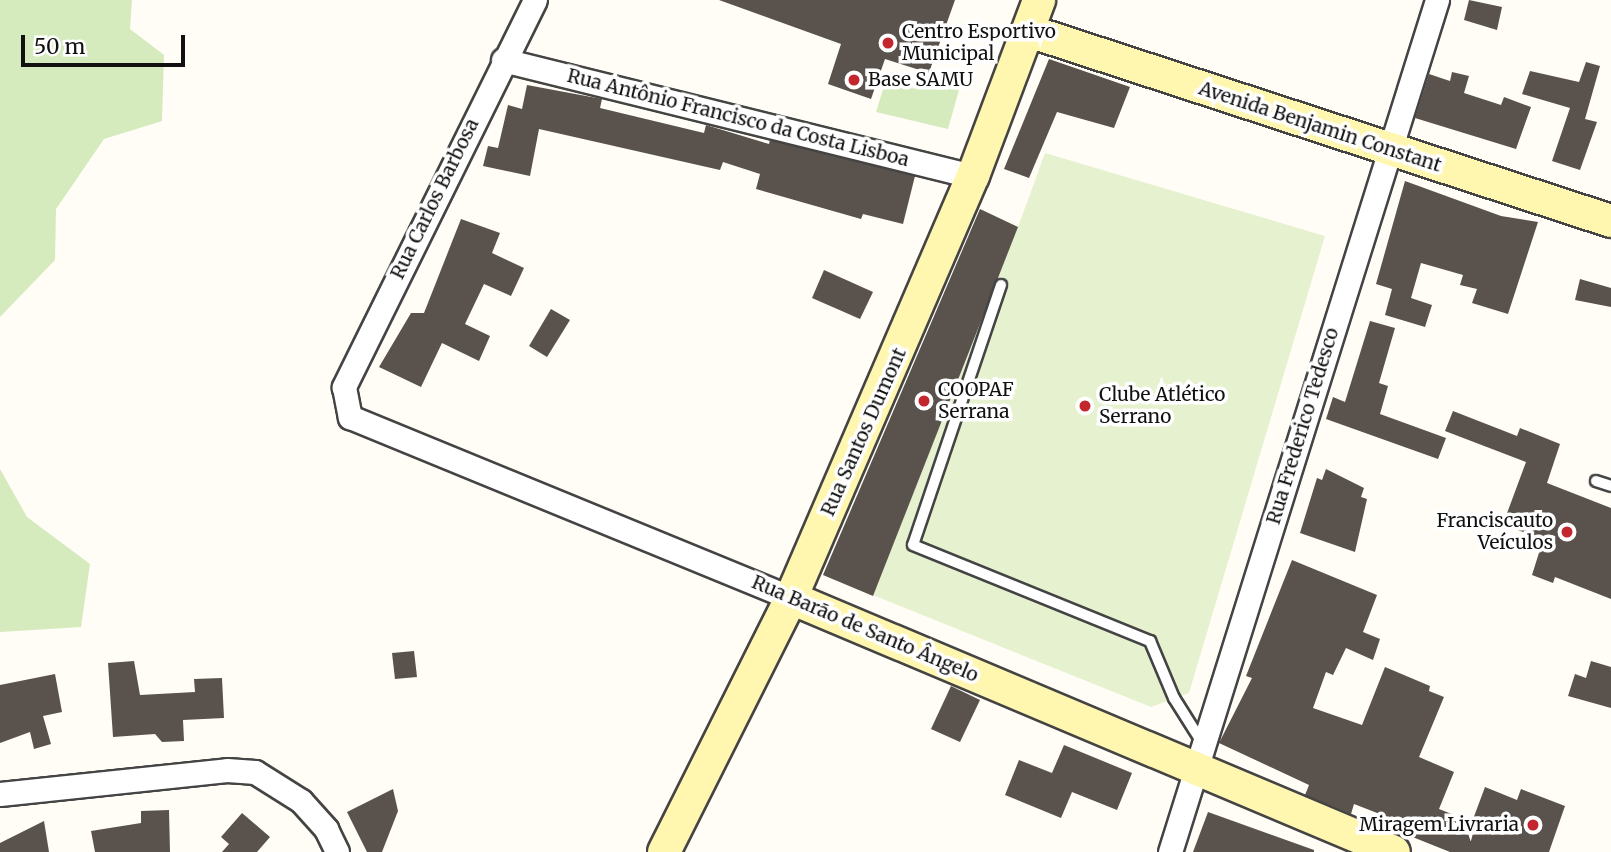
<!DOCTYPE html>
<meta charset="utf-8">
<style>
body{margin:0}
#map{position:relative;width:1611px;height:852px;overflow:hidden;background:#fffdf5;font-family:Merriweather,serif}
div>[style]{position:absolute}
.green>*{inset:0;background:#d5ebbd}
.pitch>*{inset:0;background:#e6f2cf}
.building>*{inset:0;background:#5a524d}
.roads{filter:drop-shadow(2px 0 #444) drop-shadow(-2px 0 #444) drop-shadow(0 2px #444) drop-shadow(0 -2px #444)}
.lane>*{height:10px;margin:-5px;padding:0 5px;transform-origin:5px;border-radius:5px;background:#fff}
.street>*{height:23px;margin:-11.5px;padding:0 11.5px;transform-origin:11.5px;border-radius:11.5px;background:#fff}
.secondary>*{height:32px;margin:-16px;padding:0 16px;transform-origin:16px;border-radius:16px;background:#fff6b0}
.dots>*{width:19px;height:19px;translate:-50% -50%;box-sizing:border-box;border:4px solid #fff;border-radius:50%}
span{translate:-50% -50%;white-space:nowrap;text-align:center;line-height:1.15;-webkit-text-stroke:7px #fff;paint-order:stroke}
.poi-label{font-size:19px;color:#111}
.left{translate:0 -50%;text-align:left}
.right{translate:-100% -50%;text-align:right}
.street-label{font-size:19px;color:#111}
.scale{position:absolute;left:21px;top:35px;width:164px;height:32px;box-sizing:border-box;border:4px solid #111;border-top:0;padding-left:9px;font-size:21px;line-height:24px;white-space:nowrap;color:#111;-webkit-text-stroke:5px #fff;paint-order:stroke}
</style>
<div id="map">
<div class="green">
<i style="clip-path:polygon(0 0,132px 0,130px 29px,164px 55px,162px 121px,104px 139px,56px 209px,55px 260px,0 317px)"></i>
<i style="clip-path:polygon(888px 73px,959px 90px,948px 129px,876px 112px)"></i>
<i style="clip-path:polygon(0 469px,27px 517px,90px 564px,81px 627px,0 632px)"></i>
</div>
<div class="pitch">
<i style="clip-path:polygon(1045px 153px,1325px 236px,1189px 693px,1151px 707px,823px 575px,980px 209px,1018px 227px)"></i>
</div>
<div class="building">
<i style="clip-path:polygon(719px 0,955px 0,929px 73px,885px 59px,871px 99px,828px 84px,841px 44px)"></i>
<i style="clip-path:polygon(1469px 0,1502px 7px,1497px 30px,1464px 20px)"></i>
<i style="clip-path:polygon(1049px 59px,1130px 87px,1114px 128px,1057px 112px,1029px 178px,1004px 169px)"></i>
<i style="clip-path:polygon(1586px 62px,1600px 66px,1585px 119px,1597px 122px,1580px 170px,1552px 161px,1570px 108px,1522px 94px,1530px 71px,1579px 82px)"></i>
<i style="clip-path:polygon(1452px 72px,1469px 76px,1464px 93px,1501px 105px,1504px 97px,1531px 107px,1516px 149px,1415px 118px,1429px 74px,1450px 81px)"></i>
<i style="clip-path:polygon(527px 85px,602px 99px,600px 108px,704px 133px,706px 125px,769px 144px,770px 140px,915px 176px,903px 224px,863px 214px,861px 219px,756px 189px,760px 174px,723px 162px,720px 170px,539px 129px,530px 176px,483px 166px,488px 146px,498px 148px,508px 105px,522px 109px)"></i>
<i style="clip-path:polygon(1405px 181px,1501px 216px,1538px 222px,1508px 314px,1472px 303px,1477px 289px,1460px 285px,1463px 275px,1421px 263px,1411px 298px,1432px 305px,1425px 327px,1385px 315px,1392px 289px,1376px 284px)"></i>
<i style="clip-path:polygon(980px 209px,1018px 227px,873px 596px,823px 575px)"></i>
<i style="clip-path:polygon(461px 219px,500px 233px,492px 253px,524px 268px,511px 296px,484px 284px,465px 324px,490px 336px,479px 361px,442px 343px,421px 387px,379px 367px,411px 313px,424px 313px)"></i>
<i style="clip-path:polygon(824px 270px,873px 292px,860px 319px,812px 298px)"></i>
<i style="clip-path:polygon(1580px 279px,1611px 288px,1611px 307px,1575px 300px)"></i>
<i style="clip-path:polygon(551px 309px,570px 320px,547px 357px,529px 346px)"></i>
<i style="clip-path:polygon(1370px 321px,1395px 328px,1379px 383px,1388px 386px,1380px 414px,1446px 438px,1438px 459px,1326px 419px,1333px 397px,1345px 402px)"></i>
<i style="clip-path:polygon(1453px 411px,1517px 436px,1520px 428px,1560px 444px,1547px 483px,1611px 508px,1611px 599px,1555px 577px,1553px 583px,1532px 575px,1543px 540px,1503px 524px,1526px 462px,1445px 431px)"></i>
<i style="clip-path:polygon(1326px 469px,1364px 488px,1361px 497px,1367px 499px,1355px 552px,1300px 533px,1317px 478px,1322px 480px)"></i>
<i style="clip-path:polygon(1292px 560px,1377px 595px,1363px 632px,1380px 639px,1373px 660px,1346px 648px,1333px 675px,1326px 672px,1313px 708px,1362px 725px,1385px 667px,1430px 686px,1429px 691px,1444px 697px,1419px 757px,1454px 772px,1439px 809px,1472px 822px,1485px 787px,1517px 800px,1521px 789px,1565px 806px,1549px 852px,1450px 852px,1405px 834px,1408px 825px,1354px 804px,1351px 814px,1305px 795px,1309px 785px,1219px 743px,1252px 678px,1246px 676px)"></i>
<i style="clip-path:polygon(414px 651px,417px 677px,395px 679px,392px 653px)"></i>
<i style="clip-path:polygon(134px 661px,140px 695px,195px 692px,194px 679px,222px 678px,224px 718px,183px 720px,184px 741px,162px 742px,155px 734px,113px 737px,108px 663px)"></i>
<i style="clip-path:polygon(1591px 661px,1611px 667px,1611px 708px,1568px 696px,1575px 674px,1586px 678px)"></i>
<i style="clip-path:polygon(55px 674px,62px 712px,43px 716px,51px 744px,34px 749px,30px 732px,0 743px,0 685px)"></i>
<i style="clip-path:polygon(951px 686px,980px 700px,960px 742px,931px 729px)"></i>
<i style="clip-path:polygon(1064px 745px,1132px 773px,1117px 810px,1072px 792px,1061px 818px,1005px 795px,1019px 760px,1052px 773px)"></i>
<i style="clip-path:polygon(393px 789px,398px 811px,382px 852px,367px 852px,347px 812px)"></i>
<i style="clip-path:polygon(169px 810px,170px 852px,95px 852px,91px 831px,141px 823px,141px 811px)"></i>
<i style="clip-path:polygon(1208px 812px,1314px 850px,1314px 852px,1193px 852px)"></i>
<i style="clip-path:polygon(242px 813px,270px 837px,257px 852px,222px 852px,229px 844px,221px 837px)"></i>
<i style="clip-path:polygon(44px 821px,49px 852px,0 852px,0 843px)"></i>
</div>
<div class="roads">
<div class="lane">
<i style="left:1001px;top:285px;width:274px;rotate:108.7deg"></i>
<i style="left:913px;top:545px;width:256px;rotate:22.1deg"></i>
<i style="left:1150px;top:641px;width:62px;rotate:67.2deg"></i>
<i style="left:1174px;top:698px;width:54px;rotate:57.8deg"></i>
<i style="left:1596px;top:481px;width:16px;rotate:18deg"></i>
</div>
<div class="street">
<i style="left:535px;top:0;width:432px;rotate:116.3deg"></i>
<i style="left:344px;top:387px;width:31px;rotate:79deg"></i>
<i style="left:350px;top:417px;width:477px;rotate:22.3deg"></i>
<i style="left:503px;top:60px;width:484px;rotate:13.9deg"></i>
<i style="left:0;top:794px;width:228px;rotate:-6deg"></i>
<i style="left:227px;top:770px;width:28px;rotate:4deg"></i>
<i style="left:255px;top:772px;width:54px;rotate:32.2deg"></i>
<i style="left:301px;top:801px;width:38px;rotate:48deg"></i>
<i style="left:326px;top:829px;width:25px;rotate:64deg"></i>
<i style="left:1170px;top:852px;width:893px;rotate:-72.6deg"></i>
</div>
<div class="secondary">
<i style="left:1029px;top:31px;width:612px;rotate:18.08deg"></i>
<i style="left:791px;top:598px;width:654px;rotate:22.84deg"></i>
<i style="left:664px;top:852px;width:284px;rotate:-63.4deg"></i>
<i style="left:791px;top:598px;width:460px;rotate:-66.7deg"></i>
<i style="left:973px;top:176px;width:188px;rotate:-69.4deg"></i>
</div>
</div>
<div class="dots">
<i style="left:888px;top:43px;background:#c4262e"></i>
<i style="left:854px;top:80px;background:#c4262e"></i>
<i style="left:924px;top:401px;background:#c4262e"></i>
<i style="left:1085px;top:406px;background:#c4262e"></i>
<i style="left:1567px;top:532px;background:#c4262e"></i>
<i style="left:1533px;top:825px;background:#c4262e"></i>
</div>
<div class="poi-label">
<span class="left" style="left:902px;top:43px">Centro Esportivo<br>Municipal</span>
<span class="left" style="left:868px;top:80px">Base SAMU</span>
<span class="left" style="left:938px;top:401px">COOPAF<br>Serrana</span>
<span class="left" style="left:1099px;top:406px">Clube Atlético<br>Serrano</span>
<span class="right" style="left:1553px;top:532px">Franciscauto<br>Veículos</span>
<span class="right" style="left:1519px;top:825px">Miragem Livraria</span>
</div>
<div class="street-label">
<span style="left:738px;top:118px;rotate:14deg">Rua Antônio Francisco da Costa Lisboa</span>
<span style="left:1320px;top:127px;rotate:18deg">Avenida Benjamin Constant</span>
<span style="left:435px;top:199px;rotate:-64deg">Rua Carlos Barbosa</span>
<span style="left:1303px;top:426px;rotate:-73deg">Rua Frederico Tedesco</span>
<span style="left:864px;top:432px;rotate:-66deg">Rua Santos Dumont</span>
<span style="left:865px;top:629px;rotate:23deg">Rua Barão de Santo Ângelo</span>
</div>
<div class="scale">50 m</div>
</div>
